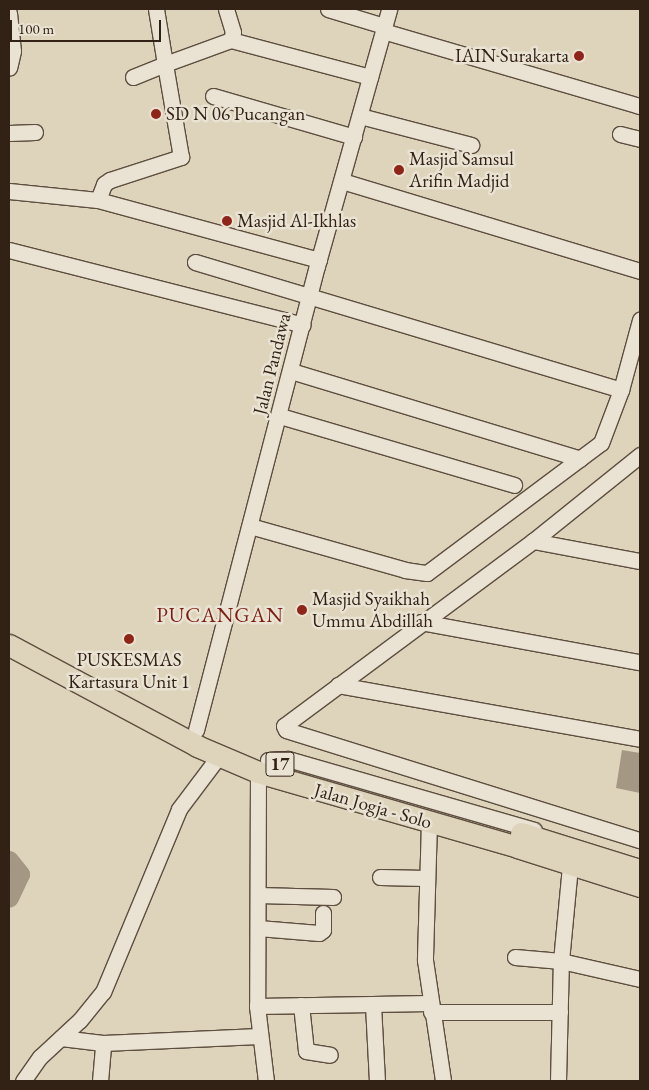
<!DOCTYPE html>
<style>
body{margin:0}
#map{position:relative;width:649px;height:1090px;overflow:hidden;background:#ded4bb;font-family:"EB Garamond",serif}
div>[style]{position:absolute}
.water>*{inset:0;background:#a49783}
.river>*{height:19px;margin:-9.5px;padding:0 9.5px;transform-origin:9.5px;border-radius:9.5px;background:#a49783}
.roads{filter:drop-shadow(1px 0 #5d4e3f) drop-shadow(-1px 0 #5d4e3f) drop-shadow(0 1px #5d4e3f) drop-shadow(0 -1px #5d4e3f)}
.minor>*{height:15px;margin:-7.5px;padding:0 7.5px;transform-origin:7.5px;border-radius:7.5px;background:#eae3d3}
.highway>*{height:21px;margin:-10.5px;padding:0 10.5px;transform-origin:10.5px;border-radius:10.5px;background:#ded4bb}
.dots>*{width:14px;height:14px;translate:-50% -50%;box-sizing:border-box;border:2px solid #eae3d3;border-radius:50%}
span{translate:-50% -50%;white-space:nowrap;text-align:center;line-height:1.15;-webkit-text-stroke:5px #eae3d3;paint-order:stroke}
.shield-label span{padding:1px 4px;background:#eae3d3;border:1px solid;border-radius:4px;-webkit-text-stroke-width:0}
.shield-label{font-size:18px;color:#322216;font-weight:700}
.poi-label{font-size:19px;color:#322216}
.right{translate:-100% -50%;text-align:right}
.left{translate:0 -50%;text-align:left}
.street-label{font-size:19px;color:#322216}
.quarter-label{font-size:21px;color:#7a1f14;letter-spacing:1px}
.frame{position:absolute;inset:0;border:10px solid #322216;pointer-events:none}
.scale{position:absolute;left:10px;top:20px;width:151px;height:22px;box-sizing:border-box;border:2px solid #322216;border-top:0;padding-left:6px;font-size:15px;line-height:18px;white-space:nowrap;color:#322216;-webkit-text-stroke:4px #eae3d3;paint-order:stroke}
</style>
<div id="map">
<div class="water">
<i style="clip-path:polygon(622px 750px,640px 753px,640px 793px,616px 788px)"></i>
</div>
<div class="river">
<i style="left:9px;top:860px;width:18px;rotate:52deg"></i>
<i style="left:20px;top:874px;width:26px;rotate:115deg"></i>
</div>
<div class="roads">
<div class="minor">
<i style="left:328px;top:9px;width:59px;rotate:16.9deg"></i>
<i style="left:9px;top:13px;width:38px;rotate:84deg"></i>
<i style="left:13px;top:51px;width:17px;rotate:103deg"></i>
<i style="left:383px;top:31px;width:268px;rotate:16.3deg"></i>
<i style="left:231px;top:40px;width:144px;rotate:14.9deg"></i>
<i style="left:133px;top:77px;width:35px;rotate:-22deg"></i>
<i style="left:165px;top:64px;width:56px;rotate:-99.3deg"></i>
<i style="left:213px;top:96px;width:147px;rotate:16.2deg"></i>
<i style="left:360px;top:116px;width:115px;rotate:14.6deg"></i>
<i style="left:9px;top:133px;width:26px;rotate:-2deg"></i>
<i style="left:620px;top:134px;width:21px;rotate:14deg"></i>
<i style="left:342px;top:181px;width:311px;rotate:16.8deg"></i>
<i style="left:9px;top:191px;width:89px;rotate:5.8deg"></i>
<i style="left:98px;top:200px;width:229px;rotate:15.2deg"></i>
<i style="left:98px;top:200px;width:17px;rotate:-69deg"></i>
<i style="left:104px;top:184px;width:7px;rotate:-34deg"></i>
<i style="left:110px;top:180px;width:75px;rotate:-17.9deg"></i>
<i style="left:181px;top:157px;width:94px;rotate:-99.8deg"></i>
<i style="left:165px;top:64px;width:70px;rotate:-20deg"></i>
<i style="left:231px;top:40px;width:8px;rotate:-76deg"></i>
<i style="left:233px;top:32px;width:24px;rotate:-107deg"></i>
<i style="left:9px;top:250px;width:303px;rotate:14.3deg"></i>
<i style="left:195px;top:262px;width:445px;rotate:16.7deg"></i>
<i style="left:291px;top:371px;width:302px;rotate:16.9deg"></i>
<i style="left:280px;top:416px;width:244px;rotate:16.4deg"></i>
<i style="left:640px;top:455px;width:137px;rotate:141.2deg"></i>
<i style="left:533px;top:541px;width:310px;rotate:143.4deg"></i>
<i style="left:284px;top:726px;width:4px;rotate:63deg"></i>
<i style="left:286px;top:730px;width:371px;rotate:17.3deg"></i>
<i style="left:250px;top:526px;width:161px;rotate:15.8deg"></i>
<i style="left:405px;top:570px;width:22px;rotate:8deg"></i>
<i style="left:427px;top:573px;width:217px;rotate:-36.8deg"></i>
<i style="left:601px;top:443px;width:57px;rotate:-69.3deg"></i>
<i style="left:621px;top:390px;width:73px;rotate:-74.8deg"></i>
<i style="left:533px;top:541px;width:109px;rotate:10.6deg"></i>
<i style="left:421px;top:622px;width:223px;rotate:10.4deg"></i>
<i style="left:338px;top:685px;width:307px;rotate:10.1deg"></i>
<i style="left:196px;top:730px;width:480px;rotate:-75.4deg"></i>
<i style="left:317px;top:266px;width:267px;rotate:-74.3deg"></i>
<i style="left:268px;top:760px;width:20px;rotate:-3deg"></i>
<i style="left:288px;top:759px;width:256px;rotate:16.1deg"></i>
<i style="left:258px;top:772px;width:234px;rotate:90.2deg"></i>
<i style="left:257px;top:1006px;width:76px;rotate:83.2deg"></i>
<i style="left:429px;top:822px;width:138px;rotate:91.7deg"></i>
<i style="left:425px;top:960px;width:122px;rotate:81.5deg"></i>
<i style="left:380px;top:877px;width:46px;rotate:1.2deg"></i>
<i style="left:258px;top:895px;width:75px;rotate:1.5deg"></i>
<i style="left:258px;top:928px;width:61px;rotate:4.7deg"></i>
<i style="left:319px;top:933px;width:5px;rotate:-37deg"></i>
<i style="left:323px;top:930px;width:17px;rotate:-90deg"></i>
<i style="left:515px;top:957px;width:46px;rotate:5deg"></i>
<i style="left:561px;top:961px;width:81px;rotate:12.8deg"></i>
<i style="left:301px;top:1005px;width:46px;rotate:83.8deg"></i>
<i style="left:306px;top:1051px;width:24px;rotate:9deg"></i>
<i style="left:373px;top:1005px;width:76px;rotate:87deg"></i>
<i style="left:257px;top:1006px;width:172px;rotate:-1deg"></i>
<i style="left:431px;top:1012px;width:129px"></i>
<i style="left:61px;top:1038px;width:42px;rotate:6.8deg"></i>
<i style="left:103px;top:1043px;width:156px;rotate:-2.6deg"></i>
<i style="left:23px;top:1081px;width:29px;rotate:-55deg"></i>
<i style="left:40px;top:1057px;width:54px;rotate:-42.8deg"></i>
<i style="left:80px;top:1020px;width:36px;rotate:-51deg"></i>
<i style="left:103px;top:992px;width:198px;rotate:-67.4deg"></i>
<i style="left:179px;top:809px;width:66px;rotate:-53deg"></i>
<i style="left:100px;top:1081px;width:38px;rotate:-85deg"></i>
<i style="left:558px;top:1081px;width:120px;rotate:-88.6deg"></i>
<i style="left:561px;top:961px;width:106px;rotate:-84.6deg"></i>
</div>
<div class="highway">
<i style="left:9px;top:645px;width:213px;rotate:28.2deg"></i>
<i style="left:197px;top:746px;width:66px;rotate:23.1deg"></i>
<i style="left:258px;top:772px;width:270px;rotate:16.1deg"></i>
<i style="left:517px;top:847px;width:129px;rotate:17.6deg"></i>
<i style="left:521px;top:833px;width:125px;rotate:17.3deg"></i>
</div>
</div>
<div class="dots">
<i style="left:579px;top:56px;background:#8f2418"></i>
<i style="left:156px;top:114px;background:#8f2418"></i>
<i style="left:399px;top:170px;background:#8f2418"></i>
<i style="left:227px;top:221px;background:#8f2418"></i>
<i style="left:302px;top:610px;background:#8f2418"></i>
<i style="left:129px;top:639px;background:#8f2418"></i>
</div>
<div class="shield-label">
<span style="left:280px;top:764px">17</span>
</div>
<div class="poi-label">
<span class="right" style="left:569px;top:56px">IAIN Surakarta</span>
<span class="left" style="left:166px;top:114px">SD N 06 Pucangan</span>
<span class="left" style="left:409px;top:170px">Masjid Samsul<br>Arifin Madjid</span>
<span class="left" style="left:237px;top:221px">Masjid Al-Ikhlas</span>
<span class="left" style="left:312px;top:610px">Masjid Syaikhah<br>Ummu Abdillah</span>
<span style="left:129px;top:671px">PUSKESMAS<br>Kartasura Unit 1</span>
</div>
<div class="street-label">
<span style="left:272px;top:364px;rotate:-76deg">Jalan Pandawa</span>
<span style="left:373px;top:806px;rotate:16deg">Jalan Jogja - Solo</span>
</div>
<div class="quarter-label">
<span style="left:220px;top:615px">PUCANGAN</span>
</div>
<div class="frame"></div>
<div class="scale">100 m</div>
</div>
